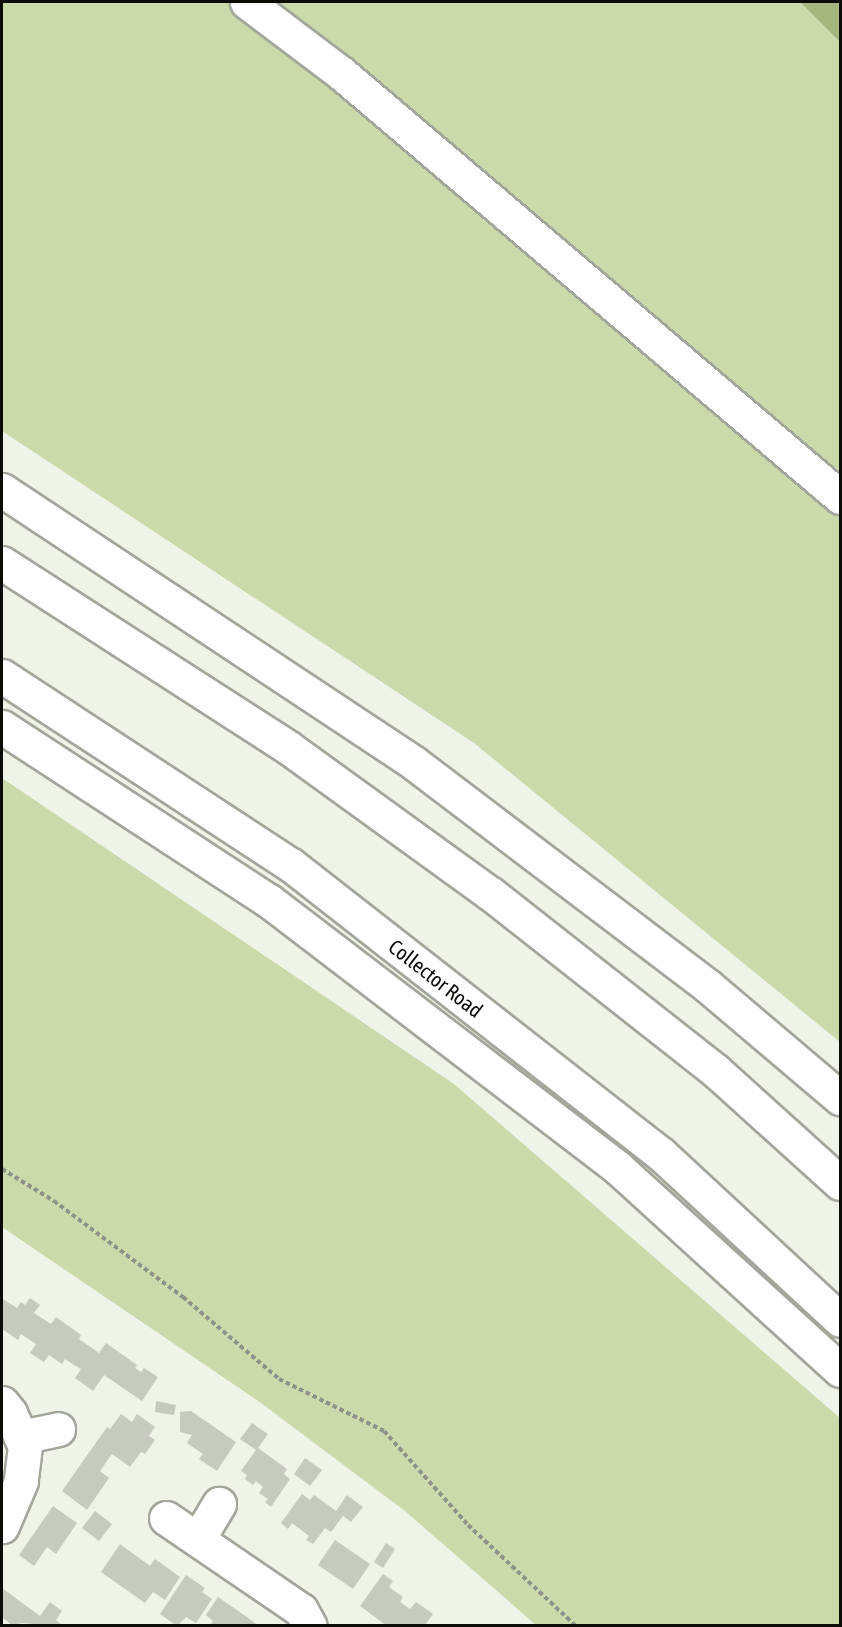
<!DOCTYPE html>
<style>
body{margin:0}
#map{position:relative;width:842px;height:1627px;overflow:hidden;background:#f0f3e8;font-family:"Asap Condensed",sans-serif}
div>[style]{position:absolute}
.green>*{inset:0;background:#cbd9ab}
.water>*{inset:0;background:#a6b77e}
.building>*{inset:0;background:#c6cabf}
.path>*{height:4px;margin-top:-2px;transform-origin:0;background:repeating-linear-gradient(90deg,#90928a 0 4.5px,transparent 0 7.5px)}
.roads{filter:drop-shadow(2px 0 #a2a69b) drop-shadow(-2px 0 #a2a69b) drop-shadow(0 2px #a2a69b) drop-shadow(0 -2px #a2a69b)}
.minor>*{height:33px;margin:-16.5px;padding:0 16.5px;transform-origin:16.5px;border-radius:16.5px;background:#fff}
.highway>*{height:33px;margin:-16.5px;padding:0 16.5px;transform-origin:16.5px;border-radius:16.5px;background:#fff}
span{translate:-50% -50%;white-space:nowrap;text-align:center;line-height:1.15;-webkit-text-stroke:6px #fff;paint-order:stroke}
.street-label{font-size:21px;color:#0b0c08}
.frame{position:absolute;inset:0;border:3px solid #0b0c08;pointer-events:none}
</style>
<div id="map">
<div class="green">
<i style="clip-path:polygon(2px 2px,800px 2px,840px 42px,840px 1042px,474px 743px,2px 431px)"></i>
<i style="clip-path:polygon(2px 778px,454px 1084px,840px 1418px,840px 1625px,536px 1625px,405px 1511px,261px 1403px,2px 1227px)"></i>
</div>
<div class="water">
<i style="clip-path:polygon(800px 2px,840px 2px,840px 42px)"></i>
</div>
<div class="building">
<i style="clip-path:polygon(30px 1298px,40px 1305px,34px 1313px,51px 1324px,56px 1317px,81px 1335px,79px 1339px,99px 1353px,106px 1343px,137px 1365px,135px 1368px,141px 1372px,144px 1368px,158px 1377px,142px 1401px,104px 1375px,93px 1391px,75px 1378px,81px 1369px,74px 1365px,65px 1359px,62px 1364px,49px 1355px,44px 1362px,30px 1353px,36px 1344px,21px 1334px,18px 1340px,2px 1329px,3px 1299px,17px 1308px,21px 1302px,25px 1305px)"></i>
<i style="clip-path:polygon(156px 1401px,176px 1405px,174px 1415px,155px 1412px)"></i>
<i style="clip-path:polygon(191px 1411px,236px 1442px,217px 1471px,199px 1459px,203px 1454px,187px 1443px,192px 1435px,180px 1432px,180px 1412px)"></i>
<i style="clip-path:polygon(121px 1414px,132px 1422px,137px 1414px,155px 1427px,149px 1436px,155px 1440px,145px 1454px,141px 1452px,130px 1467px,112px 1454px,100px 1471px,109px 1478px,87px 1510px,62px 1491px,107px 1427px,110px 1429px)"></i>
<i style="clip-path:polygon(252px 1423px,268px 1434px,258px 1448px,287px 1469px,284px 1474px,290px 1479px,271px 1507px,265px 1502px,268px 1499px,259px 1493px,263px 1487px,256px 1481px,253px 1485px,245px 1479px,247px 1475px,241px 1471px,256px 1450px,240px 1439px)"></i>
<i style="clip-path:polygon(305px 1458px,322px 1470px,310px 1486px,294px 1474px)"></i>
<i style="clip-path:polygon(302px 1494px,310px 1500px,314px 1495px,336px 1511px,347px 1495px,363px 1507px,351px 1522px,343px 1516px,331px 1532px,325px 1528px,313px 1544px,306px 1540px,309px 1536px,292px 1523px,288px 1529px,281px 1523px)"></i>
<i style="clip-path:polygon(53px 1506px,77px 1523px,56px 1554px,47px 1547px,34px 1566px,19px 1555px)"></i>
<i style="clip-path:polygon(95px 1511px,112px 1524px,99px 1541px,82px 1528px)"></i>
<i style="clip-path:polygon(335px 1540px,370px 1564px,353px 1589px,318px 1565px)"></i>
<i style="clip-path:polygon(386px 1543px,395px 1549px,383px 1568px,374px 1562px)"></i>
<i style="clip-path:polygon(120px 1544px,150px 1566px,155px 1559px,180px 1577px,165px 1600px,153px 1592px,145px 1603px,101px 1572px)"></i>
<i style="clip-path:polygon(383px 1574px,393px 1581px,389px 1587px,403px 1597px,400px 1602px,410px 1609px,416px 1602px,433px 1614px,424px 1626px,387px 1626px,360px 1606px)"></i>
<i style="clip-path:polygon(186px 1575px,205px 1588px,202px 1592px,212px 1599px,196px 1623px,186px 1617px,177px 1626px,160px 1614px)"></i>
<i style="clip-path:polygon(2px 1588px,40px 1616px,50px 1602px,62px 1611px,56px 1620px,63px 1626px,21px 1623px,13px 1626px,2px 1617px)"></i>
<i style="clip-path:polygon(218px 1597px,244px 1615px,259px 1626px,210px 1626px,213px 1621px,206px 1615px)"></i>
</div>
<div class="path">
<i style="left:2px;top:1169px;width:61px;rotate:31.6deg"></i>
<i style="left:54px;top:1201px;width:161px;rotate:36.7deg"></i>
<i style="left:183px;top:1297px;width:126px;rotate:40.5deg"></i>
<i style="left:279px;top:1379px;width:117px;rotate:26.3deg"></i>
<i style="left:384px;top:1431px;width:126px;rotate:48.2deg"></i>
<i style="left:468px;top:1525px;width:148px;rotate:43.1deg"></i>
</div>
<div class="roads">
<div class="minor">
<i style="left:247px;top:2px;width:118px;rotate:37.1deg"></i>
<i style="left:341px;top:73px;width:655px;rotate:40.35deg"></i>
<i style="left:2px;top:1403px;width:13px;rotate:51deg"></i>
<i style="left:10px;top:1413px;width:36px;rotate:66deg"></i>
<i style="left:25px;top:1446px;width:35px;rotate:97deg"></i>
<i style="left:21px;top:1481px;width:49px;rotate:112.9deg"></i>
<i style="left:21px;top:1437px;width:38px;rotate:-12deg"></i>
<i style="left:166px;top:1518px;width:163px;rotate:34.3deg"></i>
<i style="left:301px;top:1610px;width:18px;rotate:61deg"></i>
<i style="left:198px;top:1539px;width:41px;rotate:-59deg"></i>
</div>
<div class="highway">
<i style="left:2px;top:490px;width:494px;rotate:33.5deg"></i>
<i style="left:414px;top:763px;width:370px;rotate:37.2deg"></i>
<i style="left:709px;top:987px;width:172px;rotate:40.3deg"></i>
<i style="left:2px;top:563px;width:341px;rotate:32.8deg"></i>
<i style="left:289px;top:748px;width:249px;rotate:35.9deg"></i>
<i style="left:491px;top:894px;width:286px;rotate:38.2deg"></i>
<i style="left:716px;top:1071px;width:167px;rotate:42.1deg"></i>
<i style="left:2px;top:676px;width:345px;rotate:33.2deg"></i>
<i style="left:291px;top:865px;width:469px;rotate:38deg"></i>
<i style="left:661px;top:1154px;width:244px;rotate:42.8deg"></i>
<i style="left:2px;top:727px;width:319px;rotate:33.1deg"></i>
<i style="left:269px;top:901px;width:439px;rotate:37.4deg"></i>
<i style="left:618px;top:1168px;width:300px;rotate:42.3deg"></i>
</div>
</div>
<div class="street-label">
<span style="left:436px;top:978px;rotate:38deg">Collector Road</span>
</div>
<div class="frame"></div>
</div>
